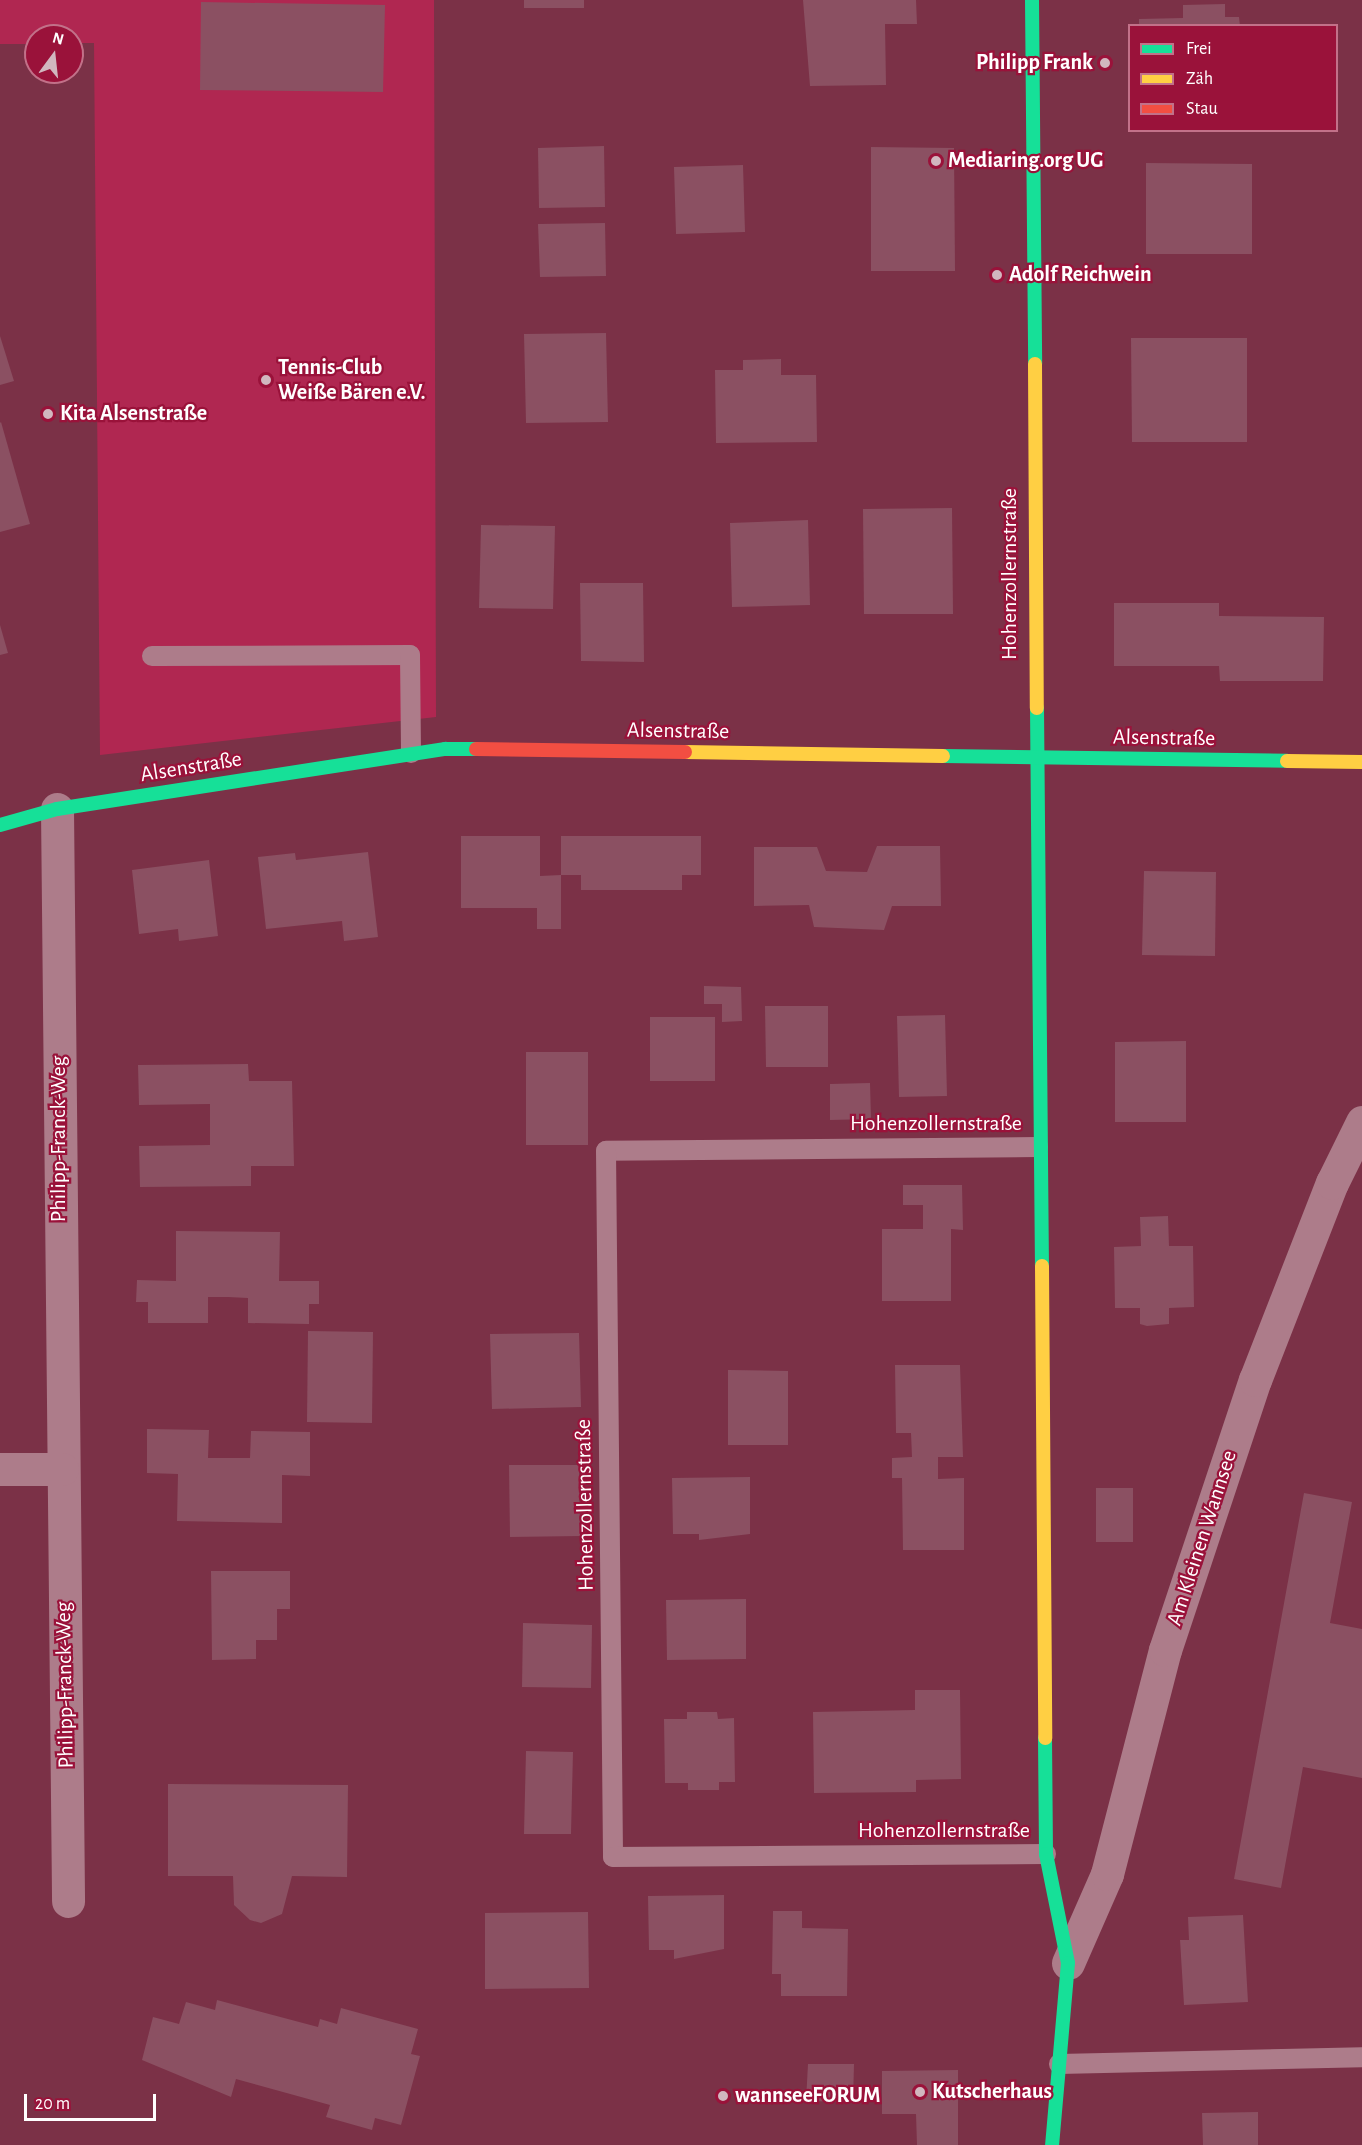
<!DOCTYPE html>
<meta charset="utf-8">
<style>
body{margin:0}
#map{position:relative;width:1362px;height:2145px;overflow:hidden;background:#7b3147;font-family:"Alegreya Sans",sans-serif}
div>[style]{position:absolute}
.green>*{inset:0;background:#b02751}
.building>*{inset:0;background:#8b5062}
.lane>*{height:20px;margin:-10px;padding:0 10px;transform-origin:10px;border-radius:10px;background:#ad7c8a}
.street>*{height:33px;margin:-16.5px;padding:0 16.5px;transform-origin:16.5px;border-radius:16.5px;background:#ad7c8a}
.fast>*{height:14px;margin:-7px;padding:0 7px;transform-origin:7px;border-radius:7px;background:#16e098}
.slow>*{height:14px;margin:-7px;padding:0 7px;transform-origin:7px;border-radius:7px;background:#ffcf43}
.jam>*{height:14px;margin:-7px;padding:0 7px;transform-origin:7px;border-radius:7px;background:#f24e42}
.dots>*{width:16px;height:16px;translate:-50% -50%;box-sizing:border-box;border:3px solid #9a123a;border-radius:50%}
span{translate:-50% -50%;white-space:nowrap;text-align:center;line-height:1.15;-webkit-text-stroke:4.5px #9a123a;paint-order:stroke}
.poi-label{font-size:22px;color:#fff;font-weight:700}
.right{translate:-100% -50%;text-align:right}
.left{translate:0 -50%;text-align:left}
.street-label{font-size:22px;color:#fff}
.legend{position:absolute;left:1128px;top:24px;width:210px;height:108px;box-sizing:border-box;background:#9a123a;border:2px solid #c27189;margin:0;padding:8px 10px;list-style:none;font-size:18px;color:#fff}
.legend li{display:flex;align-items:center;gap:12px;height:30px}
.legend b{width:30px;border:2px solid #c27189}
.north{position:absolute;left:24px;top:24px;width:60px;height:60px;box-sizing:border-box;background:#9a123a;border:2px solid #c27189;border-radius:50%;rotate:15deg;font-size:16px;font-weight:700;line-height:24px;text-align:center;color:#fff}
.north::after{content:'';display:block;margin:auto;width:21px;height:27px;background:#d1b7bf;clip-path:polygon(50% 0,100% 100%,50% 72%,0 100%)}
.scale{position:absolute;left:24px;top:2094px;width:132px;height:27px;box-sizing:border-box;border:3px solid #fff;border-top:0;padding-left:8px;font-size:18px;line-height:21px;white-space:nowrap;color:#fff;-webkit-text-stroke:4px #9a123a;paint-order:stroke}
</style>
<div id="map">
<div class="green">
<i style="clip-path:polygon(0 0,434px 0,436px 717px,100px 755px,94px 43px,72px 43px,72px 36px,36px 36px,36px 44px,0 44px)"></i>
</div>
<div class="building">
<i style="clip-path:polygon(524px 0,584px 0,584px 8px,524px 8px)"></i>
<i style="clip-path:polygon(803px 0,916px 0,917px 24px,885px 24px,886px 85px,810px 86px)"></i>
<i style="clip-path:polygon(201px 2px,385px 5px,383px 92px,200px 90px)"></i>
<i style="clip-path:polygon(1225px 4px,1225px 17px,1239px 17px,1240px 26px,1139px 26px,1139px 19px,1183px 18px,1183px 5px)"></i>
<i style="clip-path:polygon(604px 146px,605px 207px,539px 208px,538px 148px)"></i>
<i style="clip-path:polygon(871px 147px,954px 148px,955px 271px,871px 271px)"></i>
<i style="clip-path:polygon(1146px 163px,1252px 164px,1252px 254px,1146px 254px)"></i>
<i style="clip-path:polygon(743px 165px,745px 232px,676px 234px,674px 167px)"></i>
<i style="clip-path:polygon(605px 223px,606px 276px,540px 277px,538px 224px)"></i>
<i style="clip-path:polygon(606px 333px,608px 422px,526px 423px,524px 334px)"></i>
<i style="clip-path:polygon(0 336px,14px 381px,0 385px)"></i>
<i style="clip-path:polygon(1131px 338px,1247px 338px,1247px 442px,1132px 442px)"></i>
<i style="clip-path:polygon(781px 359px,781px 375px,816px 375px,817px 442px,716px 443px,715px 370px,743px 370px,743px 360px)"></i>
<i style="clip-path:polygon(1px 422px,30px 524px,0 532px,0 423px)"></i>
<i style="clip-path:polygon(952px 508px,953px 614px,864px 614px,863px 509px)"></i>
<i style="clip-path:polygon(808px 520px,810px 605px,732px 607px,730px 523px)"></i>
<i style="clip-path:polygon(481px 525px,555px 526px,553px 609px,479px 608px)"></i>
<i style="clip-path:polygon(580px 583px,643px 583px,644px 662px,581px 661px)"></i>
<i style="clip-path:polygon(1114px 603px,1219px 603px,1219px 616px,1324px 617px,1323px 681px,1220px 681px,1219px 666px,1114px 666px)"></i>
<i style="clip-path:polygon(0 625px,8px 653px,0 655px)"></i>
<i style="clip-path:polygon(461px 836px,540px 836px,540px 876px,561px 875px,561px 929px,537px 929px,537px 908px,461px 908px)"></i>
<i style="clip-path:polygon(561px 836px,701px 836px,701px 875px,682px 875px,682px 890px,581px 890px,581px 875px,561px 875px)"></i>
<i style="clip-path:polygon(877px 846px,940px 846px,941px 906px,892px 906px,884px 930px,814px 927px,809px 905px,754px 906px,754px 847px,817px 847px,826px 871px,867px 872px)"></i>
<i style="clip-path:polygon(368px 852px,378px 937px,344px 941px,342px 921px,266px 929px,258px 857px,295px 853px,296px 860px)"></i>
<i style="clip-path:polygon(209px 860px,218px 936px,179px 941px,178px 929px,139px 934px,132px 870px)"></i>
<i style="clip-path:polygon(1144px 871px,1216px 872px,1215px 956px,1142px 955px)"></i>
<i style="clip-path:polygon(704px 986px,741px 987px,742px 1021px,722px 1022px,722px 1004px,704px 1004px)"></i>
<i style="clip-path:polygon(765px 1006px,828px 1006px,828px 1067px,766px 1067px)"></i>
<i style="clip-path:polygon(945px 1015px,947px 1096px,899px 1097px,897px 1016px)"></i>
<i style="clip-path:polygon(650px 1017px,715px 1017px,715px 1081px,650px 1081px)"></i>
<i style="clip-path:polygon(1186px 1041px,1186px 1122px,1115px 1122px,1115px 1042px)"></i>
<i style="clip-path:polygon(526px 1052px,588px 1052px,588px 1145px,526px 1145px)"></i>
<i style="clip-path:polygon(248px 1064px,249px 1081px,292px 1081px,294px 1166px,251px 1166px,251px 1186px,140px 1187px,139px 1146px,210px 1145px,210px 1104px,139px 1105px,138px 1065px)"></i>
<i style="clip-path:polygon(870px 1083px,871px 1119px,830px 1120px,830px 1084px)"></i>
<i style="clip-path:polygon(903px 1185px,962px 1185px,963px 1230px,951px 1229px,951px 1301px,882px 1301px,882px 1229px,923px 1229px,923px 1205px,903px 1205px)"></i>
<i style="clip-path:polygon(1168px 1216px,1169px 1246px,1193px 1246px,1194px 1307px,1169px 1308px,1169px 1324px,1147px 1326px,1140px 1324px,1140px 1308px,1115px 1308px,1114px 1247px,1141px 1246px,1140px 1217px)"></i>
<i style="clip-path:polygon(176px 1231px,280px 1232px,279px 1281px,319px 1281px,319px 1304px,309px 1304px,309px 1324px,248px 1323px,248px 1298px,228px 1297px,208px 1297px,208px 1323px,148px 1323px,148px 1302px,136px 1302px,137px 1280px,176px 1281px)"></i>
<i style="clip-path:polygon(308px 1331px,373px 1332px,372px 1423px,307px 1422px)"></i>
<i style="clip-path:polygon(579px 1333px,581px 1407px,492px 1409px,490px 1334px)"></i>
<i style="clip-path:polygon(895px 1365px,960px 1365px,963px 1457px,938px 1457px,938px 1479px,964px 1478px,964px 1550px,903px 1550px,902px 1478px,892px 1478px,892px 1458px,912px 1457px,911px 1433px,896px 1433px)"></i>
<i style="clip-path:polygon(728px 1370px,788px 1371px,788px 1445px,728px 1445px)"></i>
<i style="clip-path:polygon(147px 1429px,209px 1430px,208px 1458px,250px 1458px,251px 1431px,310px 1432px,310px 1476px,282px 1475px,282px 1523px,177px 1521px,178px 1474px,147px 1473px)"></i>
<i style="clip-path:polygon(509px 1465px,579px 1465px,580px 1536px,510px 1537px)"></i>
<i style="clip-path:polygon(750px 1477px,750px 1534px,699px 1540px,699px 1534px,673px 1534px,672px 1478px)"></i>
<i style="clip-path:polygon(1096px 1488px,1133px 1488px,1133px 1542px,1096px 1542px)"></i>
<i style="clip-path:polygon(1304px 1493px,1352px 1502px,1330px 1623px,1362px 1629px,1362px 1778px,1303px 1767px,1281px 1888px,1234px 1879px)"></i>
<i style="clip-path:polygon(211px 1571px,290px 1571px,290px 1609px,277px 1609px,277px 1640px,256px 1640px,256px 1659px,212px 1660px)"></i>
<i style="clip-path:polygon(746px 1599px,746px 1659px,667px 1660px,666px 1600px)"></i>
<i style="clip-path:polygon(523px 1623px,592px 1625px,591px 1688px,522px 1687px)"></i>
<i style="clip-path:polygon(915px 1690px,960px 1690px,961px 1779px,916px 1780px,916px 1792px,814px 1793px,813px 1712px,915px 1710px)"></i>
<i style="clip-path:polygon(687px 1712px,717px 1712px,718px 1719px,734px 1718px,735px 1782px,719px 1782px,719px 1790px,688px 1790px,688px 1783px,665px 1783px,664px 1719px,687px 1719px)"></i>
<i style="clip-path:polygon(526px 1751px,573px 1752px,571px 1834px,524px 1834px)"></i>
<i style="clip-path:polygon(168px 1784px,348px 1785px,347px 1877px,292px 1876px,282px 1914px,261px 1923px,250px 1920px,234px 1905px,233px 1876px,168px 1876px)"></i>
<i style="clip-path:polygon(724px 1895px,724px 1949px,674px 1959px,674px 1950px,649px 1950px,648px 1896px)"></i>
<i style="clip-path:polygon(773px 1911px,802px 1911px,802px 1928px,848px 1929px,847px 1996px,781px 1996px,781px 1974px,772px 1974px)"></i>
<i style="clip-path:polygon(588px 1912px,589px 1988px,485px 1989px,485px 1913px)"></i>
<i style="clip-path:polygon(1243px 1915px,1248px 2002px,1184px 2005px,1180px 1940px,1189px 1940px,1188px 1917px)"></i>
<i style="clip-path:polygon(217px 2000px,318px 2027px,320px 2019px,337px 2024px,341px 2008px,418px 2029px,411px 2054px,420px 2056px,401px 2125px,375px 2118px,372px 2130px,326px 2117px,330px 2105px,236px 2079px,231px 2097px,142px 2060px,153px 2017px,179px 2024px,186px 2002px,215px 2010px)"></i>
<i style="clip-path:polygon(808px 2064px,854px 2064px,853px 2102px,806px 2101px)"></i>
<i style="clip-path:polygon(958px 2070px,958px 2145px,917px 2145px,916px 2114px,882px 2114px,882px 2071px)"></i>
<i style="clip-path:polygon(1258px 2112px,1258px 2145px,1203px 2145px,1202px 2113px)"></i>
</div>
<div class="lane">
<i style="left:152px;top:656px;width:258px;rotate:-0.2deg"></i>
<i style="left:410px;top:655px;width:98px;rotate:89.4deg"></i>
<i style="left:1038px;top:1147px;width:432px;rotate:179.5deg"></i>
<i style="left:606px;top:1151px;width:706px;rotate:89.43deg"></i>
<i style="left:613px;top:1857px;width:433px;rotate:-0.4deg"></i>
<i style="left:1059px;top:2064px;width:303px;rotate:-1.3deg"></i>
</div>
<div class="street">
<i style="left:57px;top:809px;width:1092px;rotate:89.42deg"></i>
<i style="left:0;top:1469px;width:62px"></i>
<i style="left:1068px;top:1963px;width:97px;rotate:-66.3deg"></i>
<i style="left:1107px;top:1874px;width:231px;rotate:-75.5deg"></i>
<i style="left:1165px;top:1650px;width:285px;rotate:-71.6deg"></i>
<i style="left:1255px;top:1380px;width:212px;rotate:-68.7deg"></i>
<i style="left:1332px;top:1183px;width:68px;rotate:-63.8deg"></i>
</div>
<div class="fast">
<i style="left:1032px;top:0;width:364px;rotate:89.5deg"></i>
<i style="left:1037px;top:708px;width:558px;rotate:89.49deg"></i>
<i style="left:943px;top:756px;width:344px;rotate:0.8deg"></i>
<i style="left:0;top:825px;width:59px;rotate:-15.7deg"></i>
<i style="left:57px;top:809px;width:393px;rotate:-8.8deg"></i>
<i style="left:445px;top:749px;width:31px"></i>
<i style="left:1045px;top:1738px;width:116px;rotate:89.5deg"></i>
<i style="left:1046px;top:1854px;width:111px;rotate:78.6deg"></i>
<i style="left:1068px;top:1963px;width:183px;rotate:95deg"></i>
</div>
<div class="slow">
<i style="left:1035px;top:364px;width:344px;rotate:89.7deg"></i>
<i style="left:685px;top:752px;width:258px;rotate:0.9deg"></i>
<i style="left:1287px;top:761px;width:75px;rotate:0.8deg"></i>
<i style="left:1042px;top:1266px;width:472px;rotate:89.6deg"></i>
</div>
<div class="jam">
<i style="left:476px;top:749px;width:209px;rotate:0.8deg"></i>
</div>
<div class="dots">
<i style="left:1105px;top:63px;background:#d1b7bf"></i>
<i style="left:936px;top:161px;background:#d1b7bf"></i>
<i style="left:997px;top:275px;background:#d1b7bf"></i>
<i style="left:266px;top:380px;background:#d1b7bf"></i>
<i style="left:48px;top:414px;background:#d1b7bf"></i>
<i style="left:920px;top:2092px;background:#d1b7bf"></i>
<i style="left:723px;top:2096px;background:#d1b7bf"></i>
</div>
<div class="poi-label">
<span class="right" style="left:1093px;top:63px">Philipp Frank</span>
<span class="left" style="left:948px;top:161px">Mediaring.org UG</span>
<span class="left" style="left:1009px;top:275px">Adolf Reichwein</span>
<span class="left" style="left:278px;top:380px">Tennis-Club<br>Weiße Bären e.V.</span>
<span class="left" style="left:60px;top:414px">Kita Alsenstraße</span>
<span class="left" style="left:932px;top:2092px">Kutscherhaus</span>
<span class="left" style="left:735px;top:2096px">wannseeFORUM</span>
</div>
<div class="street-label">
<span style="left:1010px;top:574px;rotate:-90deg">Hohenzollernstraße</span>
<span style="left:678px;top:731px;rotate:1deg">Alsenstraße</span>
<span style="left:1164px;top:738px;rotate:1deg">Alsenstraße</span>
<span style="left:191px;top:767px;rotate:-9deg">Alsenstraße</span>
<span style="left:936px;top:1124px">Hohenzollernstraße</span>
<span style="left:59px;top:1139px;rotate:-90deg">Philipp-Franck-Weg</span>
<span style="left:585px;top:1505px;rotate:-91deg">Hohenzollernstraße</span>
<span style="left:1202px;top:1538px;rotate:-72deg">Am Kleinen Wannsee</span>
<span style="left:65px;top:1685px;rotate:-91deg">Philipp-Franck-Weg</span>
<span style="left:944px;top:1831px">Hohenzollernstraße</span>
</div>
<ul class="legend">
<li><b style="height:8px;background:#16e098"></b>Frei</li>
<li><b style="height:8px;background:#ffcf43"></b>Zäh</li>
<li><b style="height:8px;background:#f24e42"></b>Stau</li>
</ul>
<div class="north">N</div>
<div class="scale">20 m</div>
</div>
